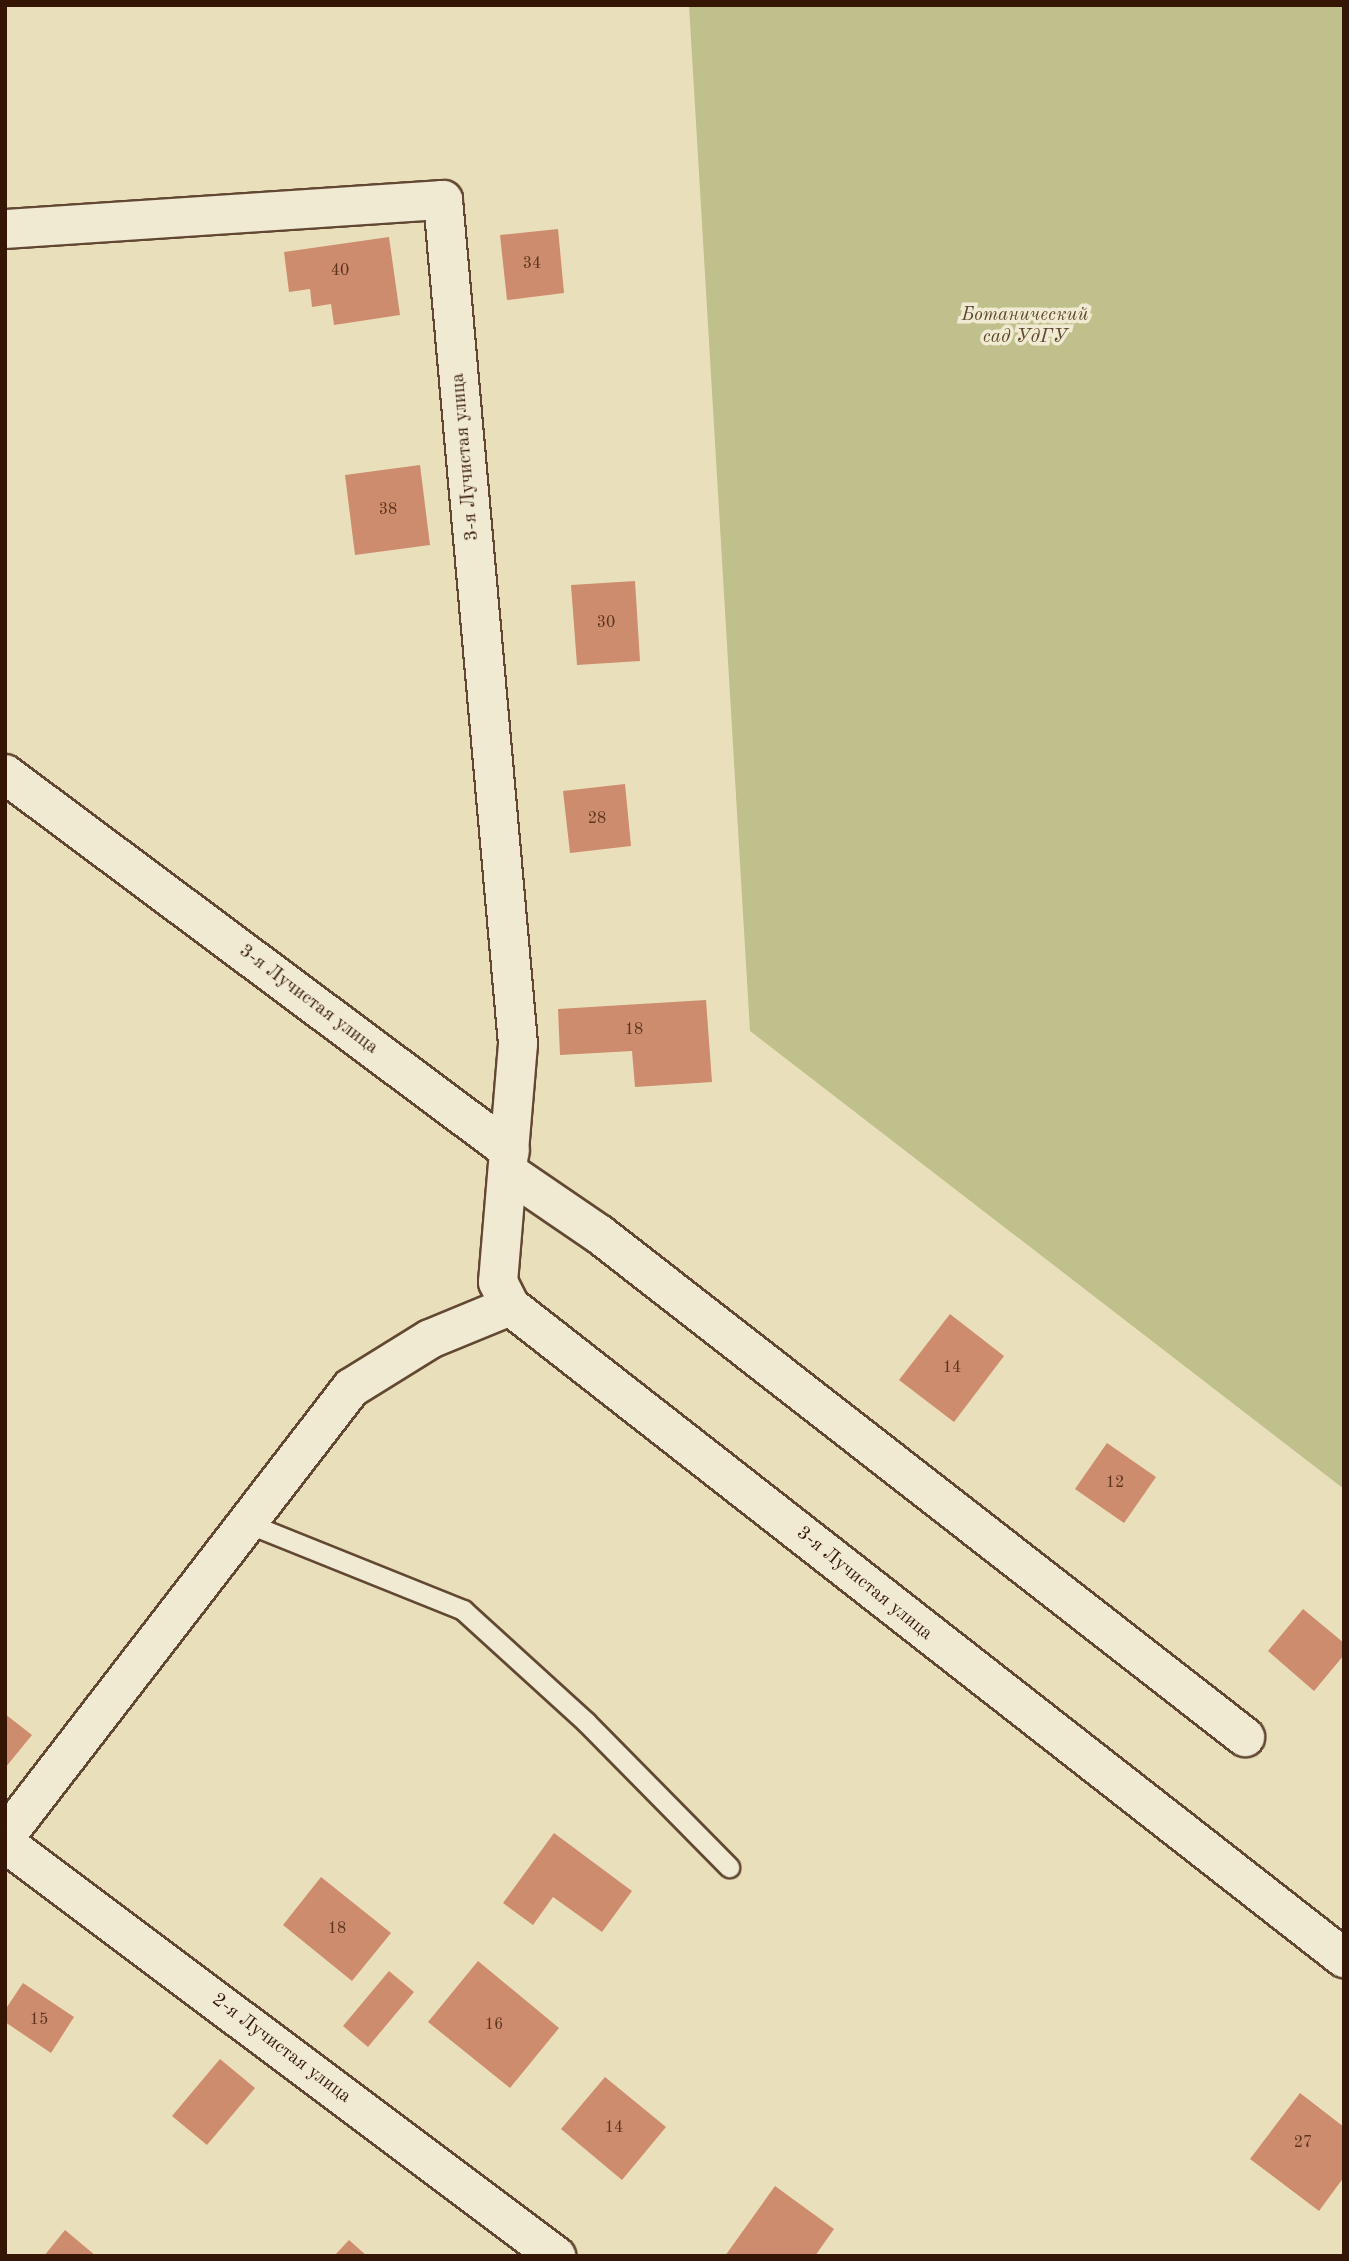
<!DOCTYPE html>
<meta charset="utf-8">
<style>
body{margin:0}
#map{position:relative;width:1349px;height:2261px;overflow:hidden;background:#eadfbb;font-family:"Old Standard TT",serif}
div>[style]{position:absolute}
.green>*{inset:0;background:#bfc08b}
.building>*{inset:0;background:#ce8c6e}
.roads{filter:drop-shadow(2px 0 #624832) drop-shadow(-2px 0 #624832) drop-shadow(0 2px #624832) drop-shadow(0 -2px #624832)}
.service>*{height:19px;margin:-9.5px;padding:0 9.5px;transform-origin:9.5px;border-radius:9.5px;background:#f1ead3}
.minor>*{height:38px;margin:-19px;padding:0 19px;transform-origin:19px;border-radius:19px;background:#f1ead3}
span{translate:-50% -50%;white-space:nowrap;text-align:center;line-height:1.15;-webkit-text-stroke:7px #f1ead3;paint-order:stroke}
.number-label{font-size:16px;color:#5b341e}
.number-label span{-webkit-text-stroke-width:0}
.park-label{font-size:19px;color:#5e492c;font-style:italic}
.street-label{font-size:19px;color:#351604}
.frame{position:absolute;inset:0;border:7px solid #351604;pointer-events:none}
</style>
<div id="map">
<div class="green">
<i style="clip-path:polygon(689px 5px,1344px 5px,1344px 1489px,750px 1031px)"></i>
</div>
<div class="building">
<i style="clip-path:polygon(558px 229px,564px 293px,507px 300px,500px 235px)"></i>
<i style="clip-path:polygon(389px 237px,400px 315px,334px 325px,331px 304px,312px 307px,310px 289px,289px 292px,284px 252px)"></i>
<i style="clip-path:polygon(420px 465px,430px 545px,355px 555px,345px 475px)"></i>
<i style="clip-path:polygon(635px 581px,640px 661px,577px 665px,571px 585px)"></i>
<i style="clip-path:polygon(625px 784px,631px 846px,570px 853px,563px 791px)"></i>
<i style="clip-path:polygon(706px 1000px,712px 1082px,635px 1087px,632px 1051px,560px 1055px,558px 1009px)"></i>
<i style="clip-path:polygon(950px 1314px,1004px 1356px,954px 1422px,899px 1380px)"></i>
<i style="clip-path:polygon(1107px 1443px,1156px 1477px,1124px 1523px,1075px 1489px)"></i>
<i style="clip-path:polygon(1303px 1609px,1344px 1643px,1344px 1655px,1314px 1691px,1268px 1651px)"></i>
<i style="clip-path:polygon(5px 1714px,32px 1735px,5px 1768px)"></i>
<i style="clip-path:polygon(554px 1833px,632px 1891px,602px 1932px,553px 1897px,533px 1925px,503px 1903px)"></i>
<i style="clip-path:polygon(321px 1877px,391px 1933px,352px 1981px,283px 1925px)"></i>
<i style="clip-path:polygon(478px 1961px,559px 2028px,510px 2088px,428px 2022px)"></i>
<i style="clip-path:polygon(389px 1971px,414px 1992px,368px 2047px,343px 2026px)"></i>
<i style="clip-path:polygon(23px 1983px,74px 2017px,51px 2053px,5px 2022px,5px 2010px)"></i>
<i style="clip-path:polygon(220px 2059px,255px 2088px,207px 2145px,172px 2116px)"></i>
<i style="clip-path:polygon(605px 2077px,666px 2127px,622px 2180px,561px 2129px)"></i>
<i style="clip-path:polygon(1300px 2093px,1344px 2127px,1344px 2177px,1319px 2211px,1250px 2159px)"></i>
<i style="clip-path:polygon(775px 2186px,834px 2229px,815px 2256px,725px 2256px)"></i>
<i style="clip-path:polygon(65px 2230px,96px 2256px,44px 2256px)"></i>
<i style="clip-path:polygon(349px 2240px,367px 2256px,334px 2256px)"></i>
</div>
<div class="roads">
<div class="service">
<i style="left:247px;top:1523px;width:233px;rotate:21.9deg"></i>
<i style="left:463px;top:1610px;width:166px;rotate:42.3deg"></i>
<i style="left:586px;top:1722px;width:204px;rotate:45.4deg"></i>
</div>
<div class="minor">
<i style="left:5px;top:229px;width:439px;rotate:-3.8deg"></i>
<i style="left:443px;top:200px;width:847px;rotate:84.92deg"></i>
<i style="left:518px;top:1044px;width:239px;rotate:94.8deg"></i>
<i style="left:498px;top:1282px;width:27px;rotate:63deg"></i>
<i style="left:510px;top:1306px;width:1059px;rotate:38.02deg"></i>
<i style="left:5px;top:774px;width:630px;rotate:36.74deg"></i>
<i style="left:508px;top:1172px;width:110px;rotate:34.3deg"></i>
<i style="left:599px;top:1234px;width:819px;rotate:37.91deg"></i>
<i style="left:5px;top:1837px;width:567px;rotate:-52.38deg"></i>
<i style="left:351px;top:1388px;width:93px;rotate:-31.8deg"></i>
<i style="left:430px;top:1339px;width:87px;rotate:-22.4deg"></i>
<i style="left:5px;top:1843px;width:689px;rotate:36.85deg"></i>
</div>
</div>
<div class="number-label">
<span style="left:532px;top:264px">34</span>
<span style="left:340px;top:271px">40</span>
<span style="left:388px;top:510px">38</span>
<span style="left:606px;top:623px">30</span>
<span style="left:597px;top:819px">28</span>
<span style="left:634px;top:1030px">18</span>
<span style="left:952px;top:1368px">14</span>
<span style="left:1115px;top:1483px">12</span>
<span style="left:337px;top:1929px">18</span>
<span style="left:39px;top:2020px">15</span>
<span style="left:494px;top:2025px">16</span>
<span style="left:614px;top:2128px">14</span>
<span style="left:1303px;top:2143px">27</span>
</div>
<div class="park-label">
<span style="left:1025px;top:327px">Ботанический<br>сад УдГУ</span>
</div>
<div class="street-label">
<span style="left:466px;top:457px;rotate:-95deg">3-я Лучистая улица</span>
<span style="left:308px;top:1000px;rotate:37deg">3-я Лучистая улица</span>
<span style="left:864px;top:1584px;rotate:39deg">3-я Лучистая улица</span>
<span style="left:281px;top:2049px;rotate:37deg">2-я Лучистая улица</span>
</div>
<div class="frame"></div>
</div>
